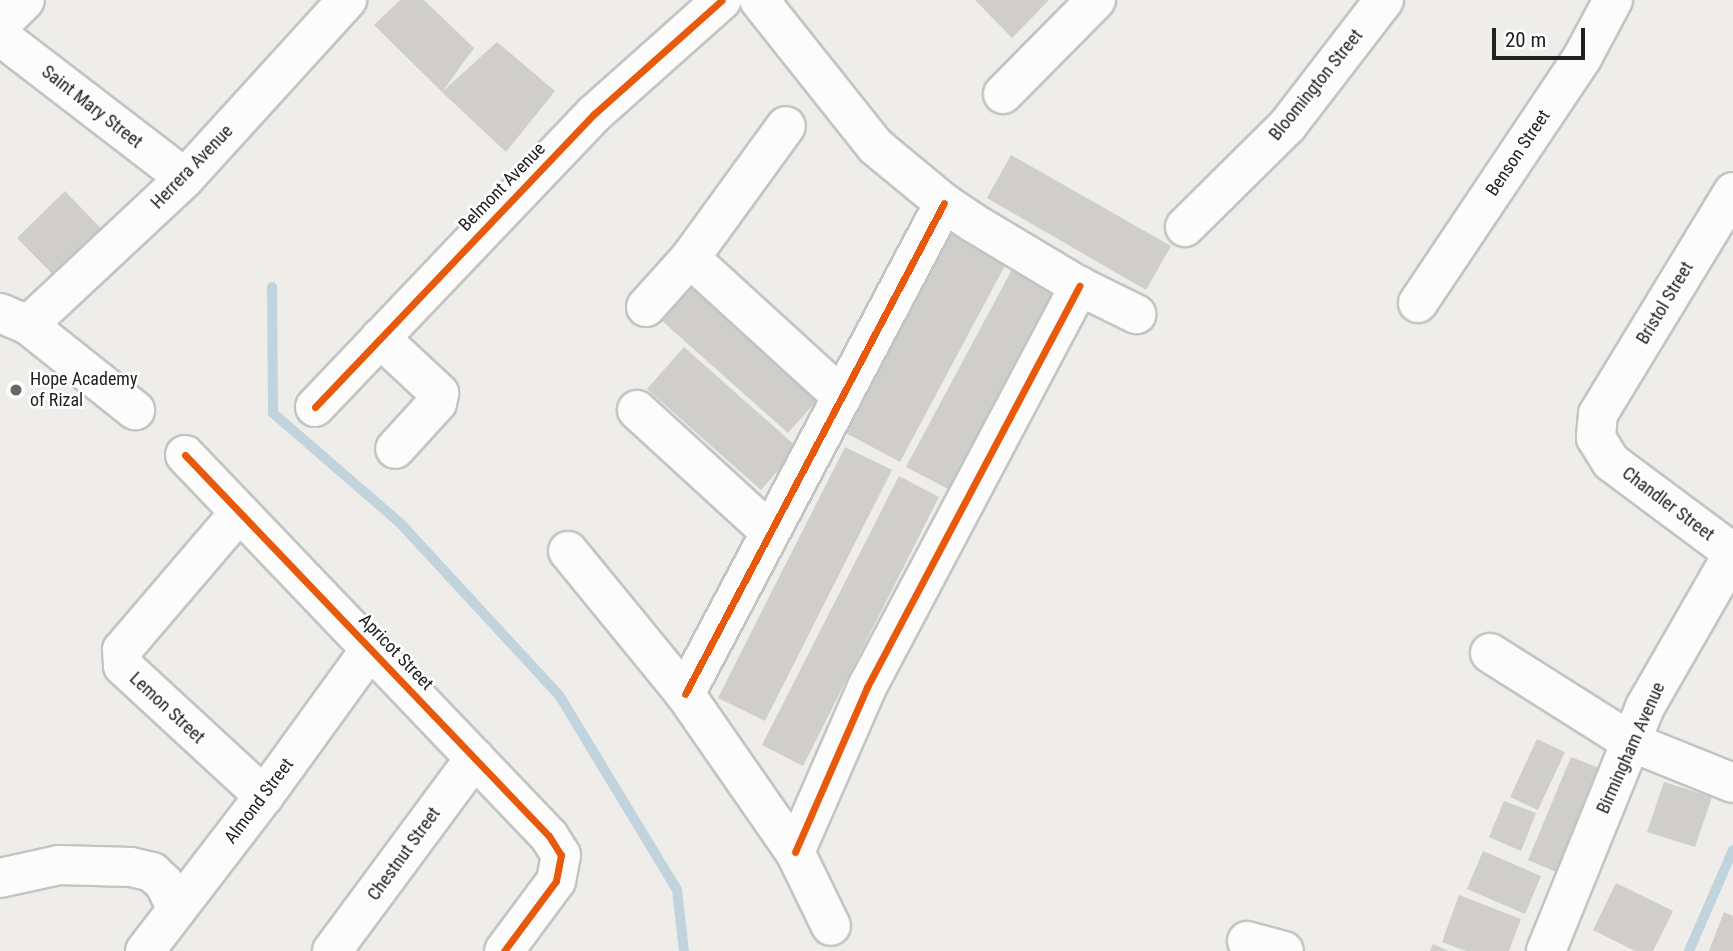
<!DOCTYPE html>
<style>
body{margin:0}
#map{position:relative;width:1733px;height:951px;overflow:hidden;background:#eeedea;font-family:"Roboto Condensed",sans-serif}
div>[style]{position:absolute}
.stream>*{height:10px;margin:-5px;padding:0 5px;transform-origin:5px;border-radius:5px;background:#c1d4dd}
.building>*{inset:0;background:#cfcecb}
.roads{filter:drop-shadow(2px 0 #c4c4c2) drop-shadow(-2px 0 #c4c4c2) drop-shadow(0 2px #c4c4c2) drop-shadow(0 -2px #c4c4c2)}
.minor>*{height:38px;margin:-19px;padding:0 19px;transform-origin:19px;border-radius:19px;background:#fcfcfc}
.cycleway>*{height:7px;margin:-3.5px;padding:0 3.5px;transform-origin:3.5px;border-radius:3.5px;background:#e8590c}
.dots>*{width:19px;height:19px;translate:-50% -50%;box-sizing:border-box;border:4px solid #fff;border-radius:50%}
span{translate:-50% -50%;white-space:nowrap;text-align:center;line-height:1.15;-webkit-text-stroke:5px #fff;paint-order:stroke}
.street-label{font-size:18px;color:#212121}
.poi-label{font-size:18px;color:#212121}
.left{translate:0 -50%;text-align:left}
.scale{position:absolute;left:1492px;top:28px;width:93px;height:32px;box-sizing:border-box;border:4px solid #212121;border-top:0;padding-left:9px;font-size:21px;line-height:24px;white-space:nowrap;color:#212121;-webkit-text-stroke:5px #fff;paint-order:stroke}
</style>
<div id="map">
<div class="stream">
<i style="left:272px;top:287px;width:126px;rotate:89.5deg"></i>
<i style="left:273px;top:413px;width:169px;rotate:40.9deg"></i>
<i style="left:401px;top:524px;width:233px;rotate:47.3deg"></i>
<i style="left:559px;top:695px;width:228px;rotate:58.8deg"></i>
<i style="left:677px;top:890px;width:61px;rotate:83.5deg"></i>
<i style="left:1689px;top:951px;width:110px;rotate:-66.5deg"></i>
</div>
<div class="building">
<i style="clip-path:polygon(400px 0,424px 0,474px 48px,442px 92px,374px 25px)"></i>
<i style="clip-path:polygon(975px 0,1049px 0,1012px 38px)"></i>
<i style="clip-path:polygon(497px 42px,555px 91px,506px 152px,442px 92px)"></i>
<i style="clip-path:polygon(1011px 155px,1171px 246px,1146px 290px,987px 198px)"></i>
<i style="clip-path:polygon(65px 191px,108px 236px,60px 282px,17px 238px)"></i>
<i style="clip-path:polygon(953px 228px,1009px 258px,900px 462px,844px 432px)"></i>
<i style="clip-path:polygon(1016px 262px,1058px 285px,948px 489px,906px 467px)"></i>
<i style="clip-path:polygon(692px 282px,821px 396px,788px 433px,660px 319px)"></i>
<i style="clip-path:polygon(684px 347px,798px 448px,761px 490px,647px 389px)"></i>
<i style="clip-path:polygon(845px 447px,892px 470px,765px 721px,718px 698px)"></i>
<i style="clip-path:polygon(899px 476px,939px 497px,803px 766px,762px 745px)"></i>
<i style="clip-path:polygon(1537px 739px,1565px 752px,1538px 810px,1510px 797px)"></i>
<i style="clip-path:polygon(1571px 757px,1599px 768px,1556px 872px,1528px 860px)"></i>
<i style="clip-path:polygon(1664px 782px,1712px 797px,1695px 847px,1647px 832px)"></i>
<i style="clip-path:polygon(1504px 801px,1536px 813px,1521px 851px,1489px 837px)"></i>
<i style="clip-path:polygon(1483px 851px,1541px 876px,1525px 914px,1467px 889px)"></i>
<i style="clip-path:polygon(1616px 883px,1673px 911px,1653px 951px,1635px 951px,1593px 930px)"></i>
<i style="clip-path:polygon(1459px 895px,1521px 919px,1509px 951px,1466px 951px,1442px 942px)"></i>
<i style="clip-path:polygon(1724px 912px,1733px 916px,1733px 951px,1709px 951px)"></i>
<i style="clip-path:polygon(1433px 944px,1449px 951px,1430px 951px)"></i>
</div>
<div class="roads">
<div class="minor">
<i style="left:759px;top:0;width:186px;rotate:51.5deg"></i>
<i style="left:875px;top:146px;width:89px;rotate:39.6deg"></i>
<i style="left:944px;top:203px;width:34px;rotate:34deg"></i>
<i style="left:972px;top:222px;width:125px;rotate:30.9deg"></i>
<i style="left:1079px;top:286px;width:64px;rotate:26.2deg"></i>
<i style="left:0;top:25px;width:35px;rotate:-45deg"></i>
<i style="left:0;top:36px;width:233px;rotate:37.5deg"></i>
<i style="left:1003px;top:94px;width:132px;rotate:-45.3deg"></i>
<i style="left:1733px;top:192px;width:260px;rotate:121.3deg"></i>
<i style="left:1598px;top:414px;width:24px;rotate:95deg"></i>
<i style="left:1596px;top:438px;width:28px;rotate:58deg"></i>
<i style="left:1611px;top:462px;width:152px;rotate:36.7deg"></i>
<i style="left:1185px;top:227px;width:144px;rotate:-44.7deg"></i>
<i style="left:1287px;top:126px;width:159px;rotate:-52.4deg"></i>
<i style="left:690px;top:258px;width:206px;rotate:42.4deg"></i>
<i style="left:1418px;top:303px;width:295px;rotate:-56.2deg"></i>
<i style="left:1582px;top:58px;width:66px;rotate:-61.9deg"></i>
<i style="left:646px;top:307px;width:66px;rotate:-48.1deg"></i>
<i style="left:690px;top:258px;width:163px;rotate:-54deg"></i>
<i style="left:0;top:313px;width:30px;rotate:23deg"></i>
<i style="left:28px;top:325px;width:137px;rotate:38.5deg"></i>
<i style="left:28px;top:325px;width:215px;rotate:-43.1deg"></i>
<i style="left:185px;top:178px;width:241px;rotate:-47.7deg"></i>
<i style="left:380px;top:338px;width:81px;rotate:43deg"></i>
<i style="left:439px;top:393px;width:10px;rotate:101deg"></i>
<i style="left:437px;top:403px;width:62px;rotate:132.4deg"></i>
<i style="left:315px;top:407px;width:405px;rotate:-46.4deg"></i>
<i style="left:594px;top:114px;width:171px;rotate:-41.7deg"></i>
<i style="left:637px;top:410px;width:180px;rotate:42.5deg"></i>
<i style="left:185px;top:455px;width:527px;rotate:46.31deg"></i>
<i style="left:549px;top:836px;width:22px;rotate:58deg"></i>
<i style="left:561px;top:855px;width:26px;rotate:101deg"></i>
<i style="left:556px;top:881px;width:87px;rotate:126.6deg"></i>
<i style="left:239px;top:513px;width:180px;rotate:130.5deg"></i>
<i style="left:122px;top:650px;width:16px;rotate:86deg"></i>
<i style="left:123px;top:666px;width:192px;rotate:42.7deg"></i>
<i style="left:568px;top:551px;width:185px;rotate:50.7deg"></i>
<i style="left:685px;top:694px;width:193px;rotate:55.2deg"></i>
<i style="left:795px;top:852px;width:82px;rotate:64.1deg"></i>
<i style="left:1490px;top:653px;width:167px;rotate:32.3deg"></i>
<i style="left:1631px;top:742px;width:110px;rotate:21.9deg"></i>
<i style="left:685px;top:694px;width:555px;rotate:-62.19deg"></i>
<i style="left:795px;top:852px;width:180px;rotate:-66.4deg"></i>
<i style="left:867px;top:687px;width:454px;rotate:-62.1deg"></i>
<i style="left:0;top:878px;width:60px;rotate:-12.4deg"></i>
<i style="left:59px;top:865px;width:72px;rotate:1.6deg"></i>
<i style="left:131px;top:867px;width:22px;rotate:13deg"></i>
<i style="left:152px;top:872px;width:16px;rotate:43deg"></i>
<i style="left:164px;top:883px;width:28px;rotate:64deg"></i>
<i style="left:1247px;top:941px;width:38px;rotate:15deg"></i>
<i style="left:145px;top:951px;width:195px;rotate:-52.5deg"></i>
<i style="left:264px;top:796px;width:183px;rotate:-54.1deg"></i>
<i style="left:332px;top:951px;width:240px;rotate:-53.5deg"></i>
<i style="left:1546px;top:951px;width:263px;rotate:-67.9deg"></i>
<i style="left:1645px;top:707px;width:177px;rotate:-60.1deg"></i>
</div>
</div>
<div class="cycleway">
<i style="left:315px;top:407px;width:405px;rotate:-46.4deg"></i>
<i style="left:594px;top:114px;width:171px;rotate:-41.7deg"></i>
<i style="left:185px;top:455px;width:527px;rotate:46.31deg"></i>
<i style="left:549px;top:836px;width:22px;rotate:58deg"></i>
<i style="left:561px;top:855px;width:26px;rotate:101deg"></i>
<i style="left:556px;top:881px;width:87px;rotate:126.6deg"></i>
<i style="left:685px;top:694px;width:555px;rotate:-62.19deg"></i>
<i style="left:795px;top:852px;width:180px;rotate:-66.4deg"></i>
<i style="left:867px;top:687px;width:454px;rotate:-62.1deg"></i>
</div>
<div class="dots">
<i style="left:16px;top:390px;background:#696867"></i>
</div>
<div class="street-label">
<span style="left:1316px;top:85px;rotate:-51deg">Bloomington Street</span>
<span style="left:92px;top:107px;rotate:38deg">Saint Mary Street</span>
<span style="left:1518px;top:153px;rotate:-56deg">Benson Street</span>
<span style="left:192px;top:167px;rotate:-46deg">Herrera Avenue</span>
<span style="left:502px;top:187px;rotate:-46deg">Belmont Avenue</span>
<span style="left:1665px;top:303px;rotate:-59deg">Bristol Street</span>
<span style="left:1668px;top:504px;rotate:37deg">Chandler Street</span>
<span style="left:396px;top:652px;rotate:46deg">Apricot Street</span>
<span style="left:167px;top:708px;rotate:43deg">Lemon Street</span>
<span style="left:1631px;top:748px;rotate:-66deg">Birmingham Avenue</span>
<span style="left:259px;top:801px;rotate:-53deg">Almond Street</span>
<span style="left:404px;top:854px;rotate:-54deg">Chestnut Street</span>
</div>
<div class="poi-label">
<span class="left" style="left:30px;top:390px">Hope Academy<br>of Rizal</span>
</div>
<div class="scale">20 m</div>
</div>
